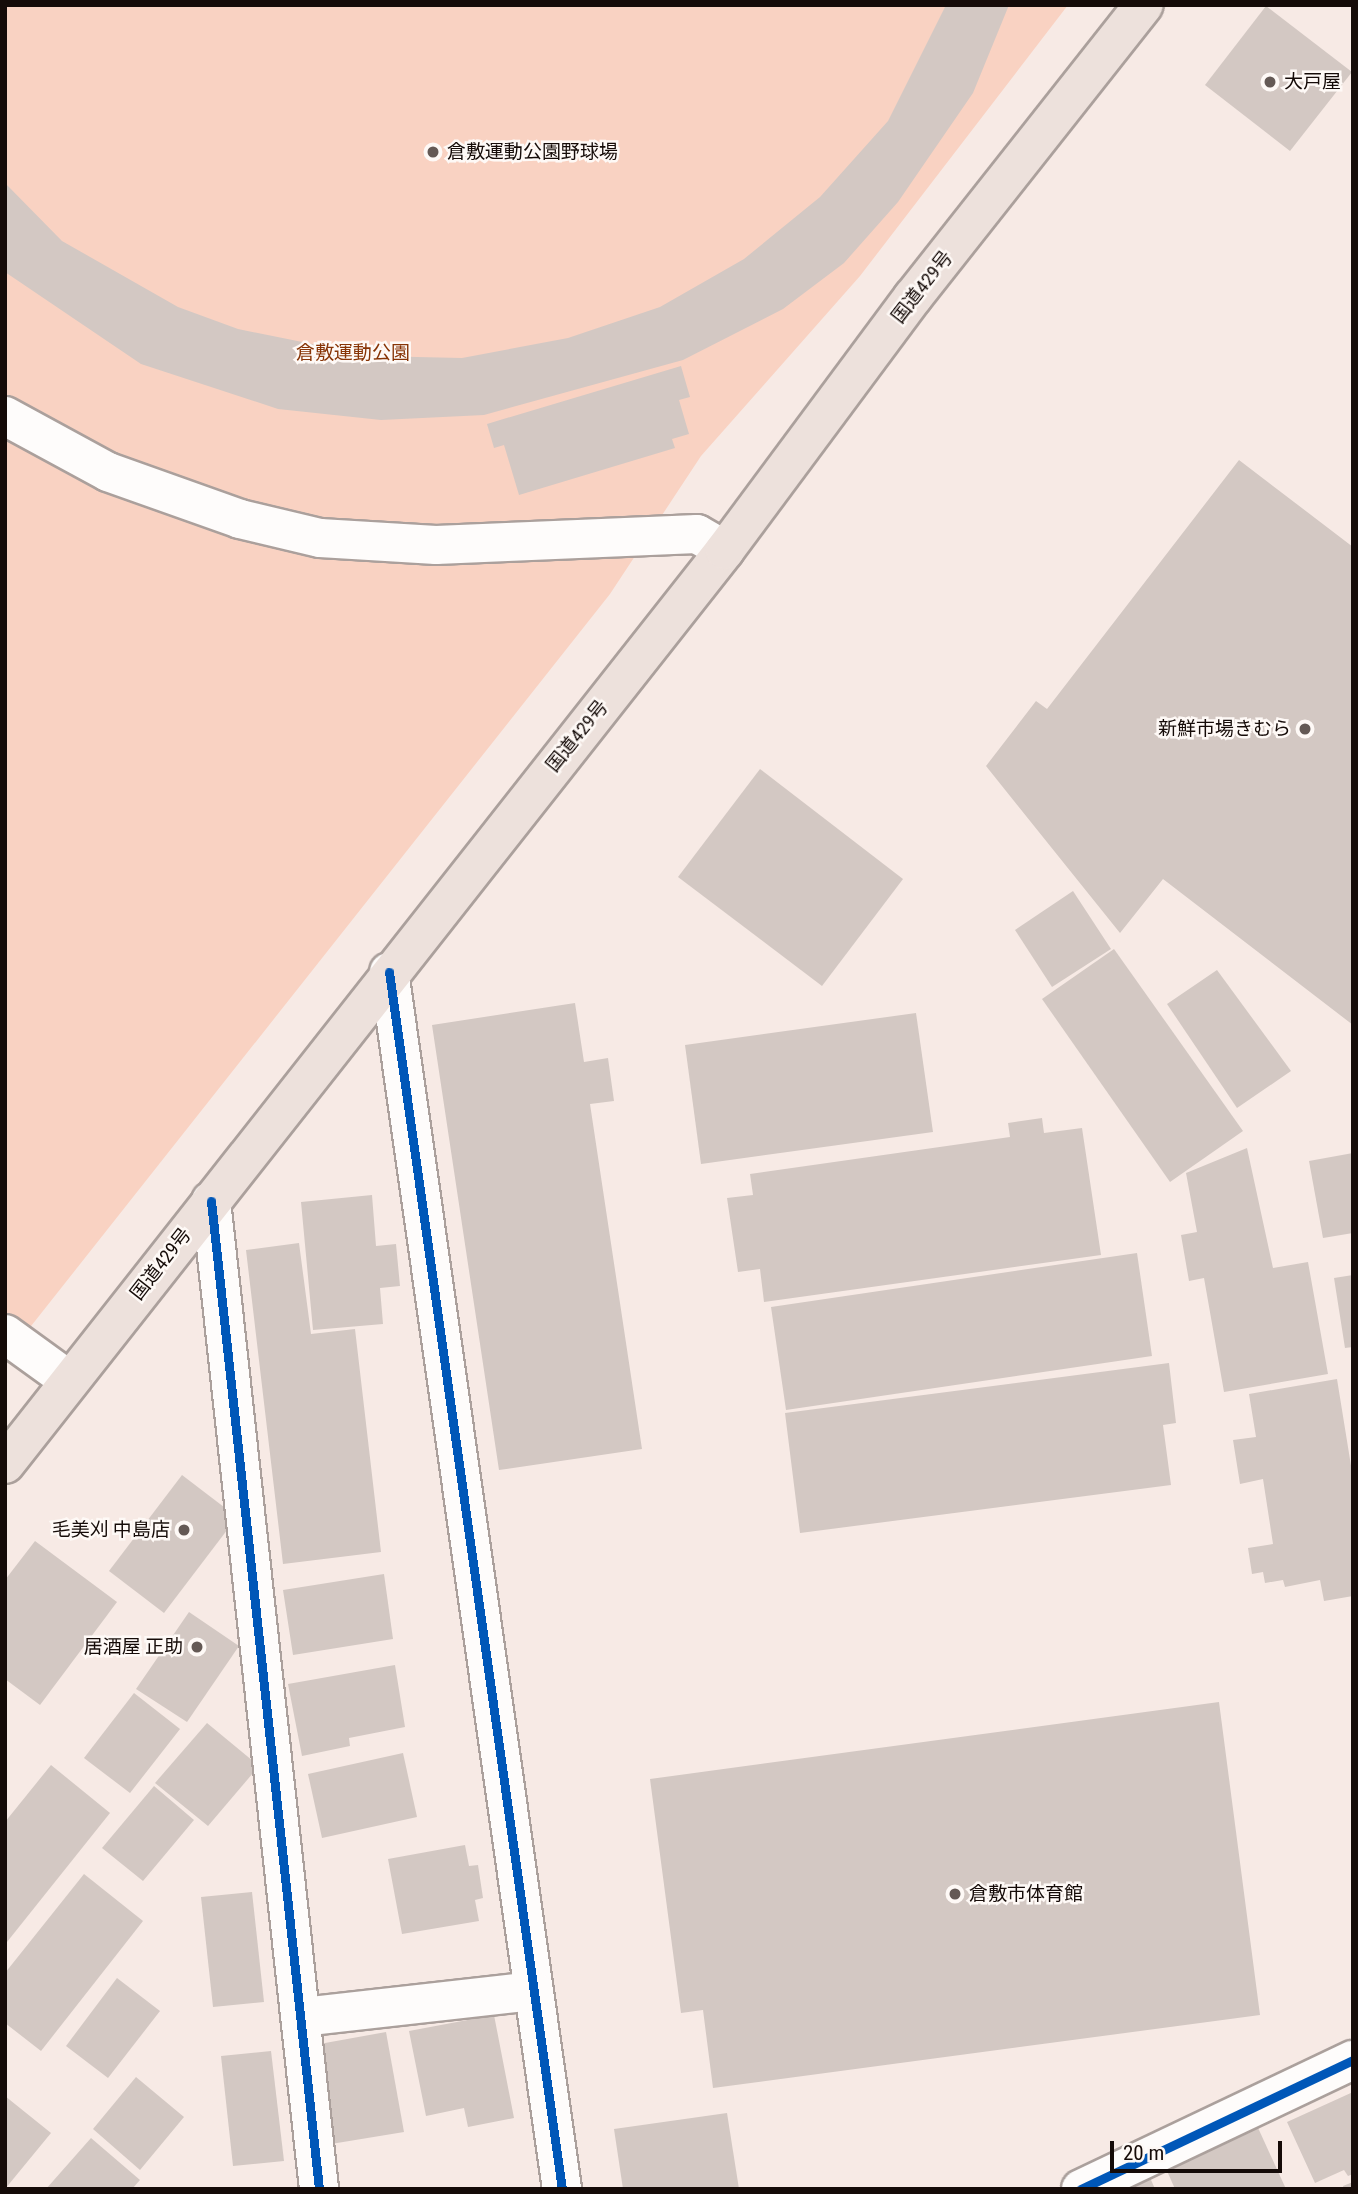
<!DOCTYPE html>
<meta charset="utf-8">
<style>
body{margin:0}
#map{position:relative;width:1358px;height:2194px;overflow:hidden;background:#f7eae5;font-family:"Roboto Condensed","Noto Sans JP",sans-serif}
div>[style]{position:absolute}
.green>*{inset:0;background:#f9d2c2}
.building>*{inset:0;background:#d3c8c3}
.roads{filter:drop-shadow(2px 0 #aba09c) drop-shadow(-2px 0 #aba09c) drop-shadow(0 2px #aba09c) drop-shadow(0 -2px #aba09c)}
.minor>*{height:38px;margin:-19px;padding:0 19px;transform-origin:19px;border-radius:19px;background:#fefcfb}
.highway>*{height:38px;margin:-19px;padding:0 19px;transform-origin:19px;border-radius:19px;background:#ede1dc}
.cycleway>*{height:9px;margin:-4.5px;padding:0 4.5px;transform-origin:4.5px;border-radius:4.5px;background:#0057b8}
.dots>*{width:19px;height:19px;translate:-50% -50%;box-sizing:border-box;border:4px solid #fef9f6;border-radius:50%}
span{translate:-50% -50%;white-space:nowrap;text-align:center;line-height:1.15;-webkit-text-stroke:5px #fef9f6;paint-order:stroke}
.poi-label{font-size:19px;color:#150b08}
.left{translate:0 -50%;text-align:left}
.right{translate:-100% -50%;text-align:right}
.street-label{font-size:19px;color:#150b08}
.park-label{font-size:19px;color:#873406}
.frame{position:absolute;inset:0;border:7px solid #150b08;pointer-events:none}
.scale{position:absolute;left:1110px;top:2141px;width:172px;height:32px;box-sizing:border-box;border:4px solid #150b08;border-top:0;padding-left:9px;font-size:21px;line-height:24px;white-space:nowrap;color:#150b08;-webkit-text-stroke:5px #fef9f6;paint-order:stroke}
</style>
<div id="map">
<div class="green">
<i style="clip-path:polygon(5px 5px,1068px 5px,860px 276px,701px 456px,610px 594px,5px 1359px)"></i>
</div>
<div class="building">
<i style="clip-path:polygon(946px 5px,1009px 5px,973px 93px,898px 202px,844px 263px,783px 309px,683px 360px,484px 415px,381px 420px,278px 409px,141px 364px,5px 272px,5px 183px,62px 241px,178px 307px,238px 329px,372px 356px,462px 358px,568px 338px,660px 307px,744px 259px,820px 197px,888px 121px)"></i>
<i style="clip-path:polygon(1266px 6px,1352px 72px,1290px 151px,1205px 85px)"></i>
<i style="clip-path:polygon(681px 366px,690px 397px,679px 400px,689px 434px,672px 439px,675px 448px,519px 495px,504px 445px,494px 448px,487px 424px)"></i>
<i style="clip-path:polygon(1239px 460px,1353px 547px,1353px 1025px,1163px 879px,1120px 933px,986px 766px,1036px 701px,1047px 709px)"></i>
<i style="clip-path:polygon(760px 769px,903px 879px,822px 986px,678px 877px)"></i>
<i style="clip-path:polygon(1073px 891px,1111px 949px,1052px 987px,1015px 930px)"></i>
<i style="clip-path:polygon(1114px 949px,1243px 1131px,1170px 1182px,1042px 999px)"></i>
<i style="clip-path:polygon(1217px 970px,1291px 1071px,1237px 1108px,1167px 1004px)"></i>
<i style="clip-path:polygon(575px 1003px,584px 1062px,608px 1058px,614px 1101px,590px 1104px,642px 1449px,499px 1470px,432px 1025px)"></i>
<i style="clip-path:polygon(916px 1013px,933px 1132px,701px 1164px,685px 1045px)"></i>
<i style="clip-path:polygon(1042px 1118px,1044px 1133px,1082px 1128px,1101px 1255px,764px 1302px,760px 1269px,738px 1272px,727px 1198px,753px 1195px,750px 1174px,1010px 1137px,1008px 1123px)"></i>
<i style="clip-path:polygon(1247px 1148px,1273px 1268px,1308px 1262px,1328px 1374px,1224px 1392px,1204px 1278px,1189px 1281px,1181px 1235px,1197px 1232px,1186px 1173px)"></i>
<i style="clip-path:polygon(1353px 1153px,1353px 1233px,1323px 1238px,1309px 1161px)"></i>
<i style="clip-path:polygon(372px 1195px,376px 1246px,396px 1244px,400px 1286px,380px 1288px,383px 1324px,313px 1330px,301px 1202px)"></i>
<i style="clip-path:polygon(299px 1243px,311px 1334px,355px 1329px,381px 1552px,283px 1564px,246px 1250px)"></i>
<i style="clip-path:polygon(1137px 1253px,1152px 1356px,786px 1410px,771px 1307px)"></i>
<i style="clip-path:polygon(1353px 1275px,1353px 1347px,1345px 1348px,1334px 1278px)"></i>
<i style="clip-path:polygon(1169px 1363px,1176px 1423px,1163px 1425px,1171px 1485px,800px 1533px,785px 1413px)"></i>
<i style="clip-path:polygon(1337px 1379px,1353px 1478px,1353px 1596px,1324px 1601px,1320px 1580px,1285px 1587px,1283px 1580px,1265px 1583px,1263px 1572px,1252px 1574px,1248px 1548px,1273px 1544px,1263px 1479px,1240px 1484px,1233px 1440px,1256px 1437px,1249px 1394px)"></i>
<i style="clip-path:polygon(182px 1475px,237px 1517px,164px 1613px,109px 1571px)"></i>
<i style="clip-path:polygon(35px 1541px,117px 1602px,40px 1705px,5px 1679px,5px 1580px)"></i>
<i style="clip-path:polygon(384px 1574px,393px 1639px,293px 1655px,283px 1590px)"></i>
<i style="clip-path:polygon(189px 1612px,239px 1646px,187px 1722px,136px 1689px)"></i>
<i style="clip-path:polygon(395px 1665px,405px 1727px,349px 1738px,350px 1746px,302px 1756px,288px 1684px)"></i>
<i style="clip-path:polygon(134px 1693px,180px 1729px,130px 1793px,84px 1758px)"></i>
<i style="clip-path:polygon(1219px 1702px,1260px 2015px,713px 2088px,703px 2010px,681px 2013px,650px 1779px)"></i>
<i style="clip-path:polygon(207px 1723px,259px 1766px,208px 1826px,155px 1783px)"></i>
<i style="clip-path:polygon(403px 1753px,417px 1817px,322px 1838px,308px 1774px)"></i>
<i style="clip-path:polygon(51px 1765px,110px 1813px,7px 1942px,5px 1822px)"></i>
<i style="clip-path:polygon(154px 1786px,194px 1820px,143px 1881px,102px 1848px)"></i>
<i style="clip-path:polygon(465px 1845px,469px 1866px,478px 1865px,483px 1898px,475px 1900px,479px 1921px,402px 1934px,388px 1859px)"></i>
<i style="clip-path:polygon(84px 1874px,143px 1921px,41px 2051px,5px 2023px,5px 1973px)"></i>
<i style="clip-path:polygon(252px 1892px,264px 2002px,213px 2007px,201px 1897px)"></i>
<i style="clip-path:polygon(117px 1978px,160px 2011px,108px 2078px,66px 2046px)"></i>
<i style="clip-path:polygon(494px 2015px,514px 2118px,468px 2127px,464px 2108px,426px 2116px,409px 2031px)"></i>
<i style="clip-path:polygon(386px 2032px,404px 2132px,331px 2144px,314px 2045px)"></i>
<i style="clip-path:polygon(271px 2051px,284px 2161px,233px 2166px,221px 2056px)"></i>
<i style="clip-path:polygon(136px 2077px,184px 2117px,140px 2170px,93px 2129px)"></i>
<i style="clip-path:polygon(1353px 2092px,1353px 2174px,1348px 2176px,1344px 2170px,1315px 2183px,1287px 2122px)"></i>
<i style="clip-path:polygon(5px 2096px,51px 2133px,5px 2189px)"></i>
<i style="clip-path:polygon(727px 2113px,739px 2189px,623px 2189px,614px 2129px)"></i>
<i style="clip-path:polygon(1254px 2119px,1286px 2189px,1175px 2189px,1163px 2162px)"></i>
<i style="clip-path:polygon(91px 2138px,140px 2180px,132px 2189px,46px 2189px)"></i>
<i style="clip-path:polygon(1148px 2173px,1155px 2189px,1115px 2189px)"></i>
<i style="clip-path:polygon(1353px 2182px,1353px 2189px,1344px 2189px,1343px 2186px)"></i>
</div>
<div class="roads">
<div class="minor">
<i style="left:5px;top:416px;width:117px;rotate:28.5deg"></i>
<i style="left:108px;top:472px;width:140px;rotate:19.6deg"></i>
<i style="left:240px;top:519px;width:82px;rotate:13.4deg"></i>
<i style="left:320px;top:538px;width:116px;rotate:3.5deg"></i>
<i style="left:436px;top:545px;width:261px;rotate:-2.4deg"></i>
<i style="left:697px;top:534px;width:32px;rotate:30deg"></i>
<i style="left:389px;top:972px;width:1229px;rotate:81.91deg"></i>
<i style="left:211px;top:1201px;width:994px;rotate:83.76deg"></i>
<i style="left:5px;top:1334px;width:80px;rotate:35.9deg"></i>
<i style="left:302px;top:2017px;width:233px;rotate:-6.4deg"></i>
<i style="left:1081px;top:2189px;width:301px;rotate:-25.4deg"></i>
</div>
<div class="highway">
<i style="left:5px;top:1464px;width:1164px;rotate:-51.77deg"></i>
<i style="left:725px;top:550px;width:315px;rotate:-53.4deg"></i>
<i style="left:913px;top:297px;width:372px;rotate:-51.7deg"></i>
</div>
</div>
<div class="cycleway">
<i style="left:389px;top:972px;width:1229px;rotate:81.91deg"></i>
<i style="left:211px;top:1201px;width:994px;rotate:83.76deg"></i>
<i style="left:1081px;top:2189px;width:301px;rotate:-25.4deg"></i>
</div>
<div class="dots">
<i style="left:1270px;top:82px;background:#645955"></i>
<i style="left:433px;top:152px;background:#645955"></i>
<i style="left:1305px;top:729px;background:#645955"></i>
<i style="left:184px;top:1530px;background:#645955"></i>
<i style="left:197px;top:1647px;background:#645955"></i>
<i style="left:955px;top:1894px;background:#645955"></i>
</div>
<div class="poi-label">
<span class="left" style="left:1284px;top:82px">大戸屋</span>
<span class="left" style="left:447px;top:152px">倉敷運動公園野球場</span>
<span class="right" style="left:1291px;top:729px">新鮮市場きむら</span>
<span class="right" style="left:170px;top:1530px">毛美刈 中島店</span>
<span class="right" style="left:183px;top:1647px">居酒屋 正助</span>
<span class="left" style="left:969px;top:1894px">倉敷市体育館</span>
</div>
<div class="street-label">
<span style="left:922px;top:287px;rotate:-52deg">国道429号</span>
<span style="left:577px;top:736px;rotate:-51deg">国道429号</span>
<span style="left:161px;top:1264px;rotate:-52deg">国道429号</span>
</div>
<div class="park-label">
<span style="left:353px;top:353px">倉敷運動公園</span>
</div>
<div class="frame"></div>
<div class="scale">20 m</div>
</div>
